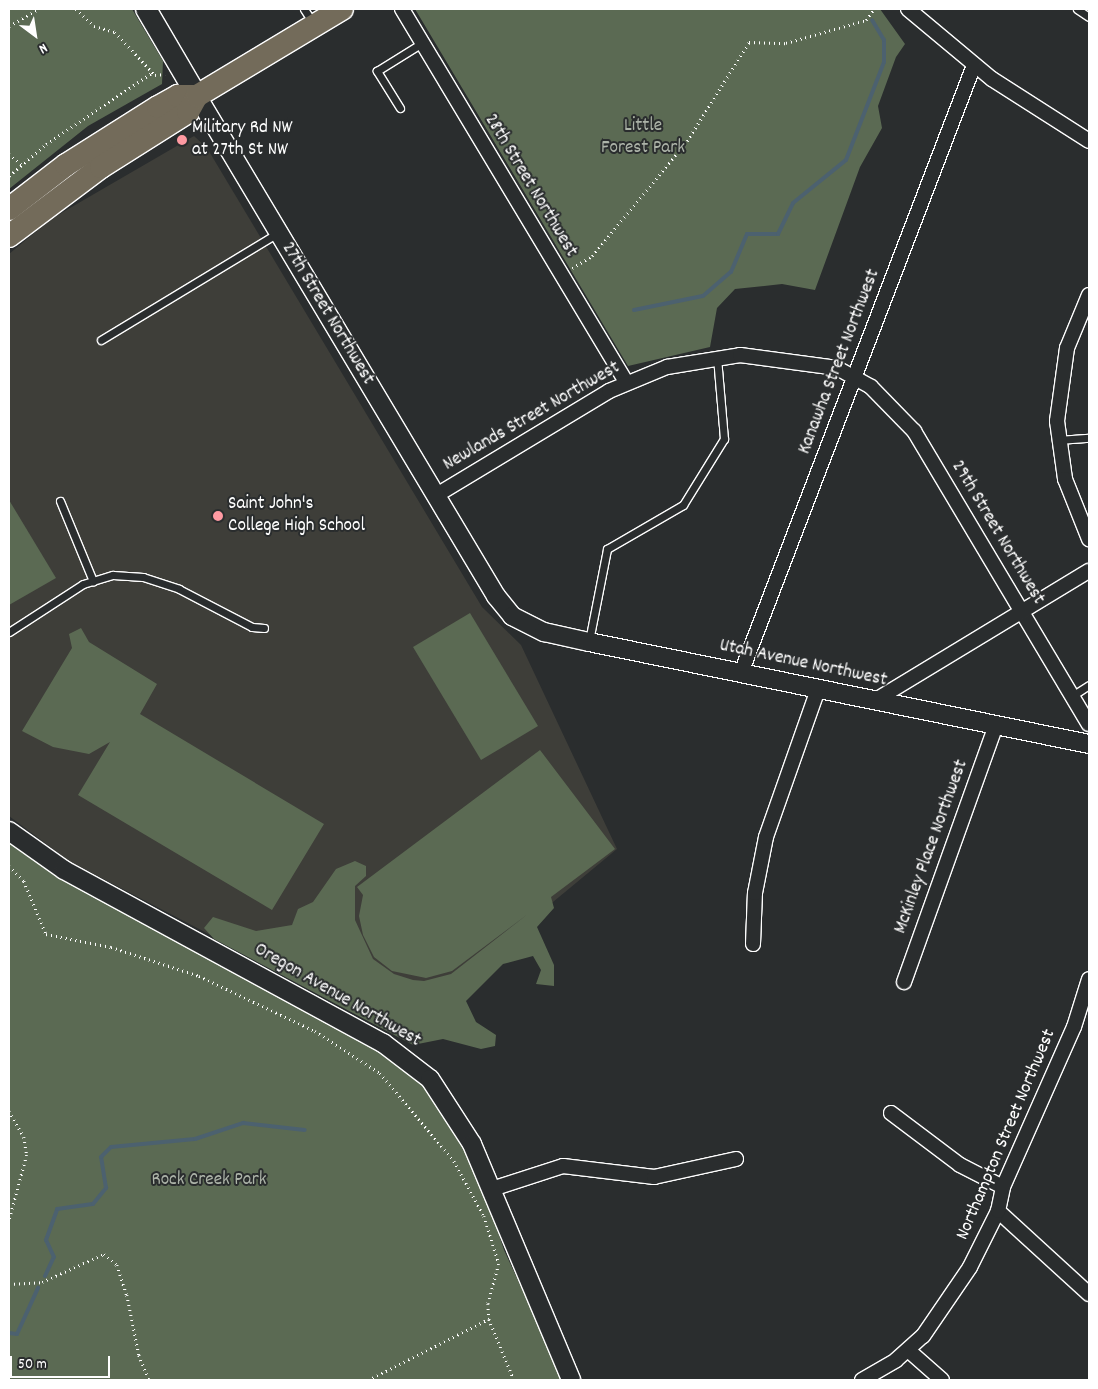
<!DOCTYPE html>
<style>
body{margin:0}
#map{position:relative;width:1098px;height:1389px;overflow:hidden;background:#2a2d2e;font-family:Dekko,sans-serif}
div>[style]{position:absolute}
.built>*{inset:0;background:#3e3e39}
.green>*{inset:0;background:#5b6a53}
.stream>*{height:4px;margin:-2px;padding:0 2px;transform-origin:2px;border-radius:2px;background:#4c616f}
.path>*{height:2.5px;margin-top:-1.25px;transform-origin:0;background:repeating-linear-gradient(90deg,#fff 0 1px,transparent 0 5px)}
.roads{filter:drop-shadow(1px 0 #fff) drop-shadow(-1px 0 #fff) drop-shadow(0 1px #fff) drop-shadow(0 -1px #fff)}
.service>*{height:7px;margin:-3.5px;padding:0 3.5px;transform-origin:3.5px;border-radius:3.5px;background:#2a2d2e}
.minor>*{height:14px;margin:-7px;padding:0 7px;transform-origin:7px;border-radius:7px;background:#2a2d2e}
.tertiary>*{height:18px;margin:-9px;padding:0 9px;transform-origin:9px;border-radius:9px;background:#2a2d2e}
.secondary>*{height:20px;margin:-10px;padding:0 10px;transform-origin:10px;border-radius:10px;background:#2a2d2e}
.primary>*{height:22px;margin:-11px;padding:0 11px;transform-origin:11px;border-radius:11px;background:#736b5a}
.dots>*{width:14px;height:14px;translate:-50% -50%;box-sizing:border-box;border:2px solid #2a2d2e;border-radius:50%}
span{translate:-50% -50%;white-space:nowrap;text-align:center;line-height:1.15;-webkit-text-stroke:4px #2a2d2e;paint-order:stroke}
.park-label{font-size:19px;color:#adb4a9}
.poi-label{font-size:19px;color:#fff}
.left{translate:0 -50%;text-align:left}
.street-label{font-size:19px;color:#fff}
.frame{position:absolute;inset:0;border:10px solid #fff;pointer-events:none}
.north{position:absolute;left:10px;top:10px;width:50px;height:50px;-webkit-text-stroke:4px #2a2d2e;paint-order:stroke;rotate:149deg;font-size:14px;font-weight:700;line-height:20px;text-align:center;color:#fff}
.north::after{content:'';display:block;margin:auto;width:18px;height:22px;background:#fff;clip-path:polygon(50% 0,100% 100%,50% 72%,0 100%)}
.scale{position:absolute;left:10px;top:1356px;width:100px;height:22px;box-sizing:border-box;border:2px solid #fff;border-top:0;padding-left:6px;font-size:15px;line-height:18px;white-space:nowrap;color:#fff;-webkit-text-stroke:4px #2a2d2e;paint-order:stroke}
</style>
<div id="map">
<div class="built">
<i style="clip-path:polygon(194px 136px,207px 148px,482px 607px,521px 645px,617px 849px,396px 1032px,69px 861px,9px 816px,9px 254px,51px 219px)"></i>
</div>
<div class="green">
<i style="clip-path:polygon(9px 9px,132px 9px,163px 61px,162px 84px,88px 126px,9px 189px)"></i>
<i style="clip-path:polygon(415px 9px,880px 9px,905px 44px,896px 57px,878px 106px,882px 128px,860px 167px,815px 290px,782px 284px,735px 289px,717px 308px,710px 347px,628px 366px)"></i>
<i style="clip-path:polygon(9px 500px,56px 578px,9px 605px)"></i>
<i style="clip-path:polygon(470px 613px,538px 726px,481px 760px,413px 647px)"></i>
<i style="clip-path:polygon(81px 628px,89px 642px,157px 684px,140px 714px,324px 824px,272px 910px,78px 795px,110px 742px,89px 754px,53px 747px,22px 731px,72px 648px,69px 634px)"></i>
<i style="clip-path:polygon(540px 750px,615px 849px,551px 897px,554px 908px,537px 927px,554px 965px,554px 986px,536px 984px,541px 970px,533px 956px,503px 964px,466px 1001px,476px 1022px,496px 1035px,495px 1046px,481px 1049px,443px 1039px,413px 1045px,214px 939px,204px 928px,213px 917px,256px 931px,292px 925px,298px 909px,313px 902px,336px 869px,355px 861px,366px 866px,366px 876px,355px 886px,355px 920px,373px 959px,394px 974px,413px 980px,424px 981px,451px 974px,528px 914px,452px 971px,426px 978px,392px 971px,374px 957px,363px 935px,359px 916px,363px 895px,357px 887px)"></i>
<i style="clip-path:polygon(9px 841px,63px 877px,355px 1032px,432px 1090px,454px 1124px,486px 1195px,504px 1250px,564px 1380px,9px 1380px)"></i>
</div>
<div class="stream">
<i style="left:634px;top:310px;width:70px;rotate:-11.5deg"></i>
<i style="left:703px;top:296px;width:37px;rotate:-41deg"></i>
<i style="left:731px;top:272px;width:41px;rotate:-67.2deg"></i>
<i style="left:747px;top:234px;width:31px"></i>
<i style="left:778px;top:234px;width:34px;rotate:-64deg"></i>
<i style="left:793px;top:203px;width:68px;rotate:-39.1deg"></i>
<i style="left:846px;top:160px;width:105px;rotate:-68.8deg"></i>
<i style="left:884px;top:62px;width:22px;rotate:-90deg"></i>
<i style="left:884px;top:40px;width:23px;rotate:-121deg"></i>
<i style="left:45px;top:1276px;width:21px;rotate:-65deg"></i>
<i style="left:54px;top:1257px;width:19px;rotate:-115deg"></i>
<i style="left:46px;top:1240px;width:33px;rotate:-70deg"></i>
<i style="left:57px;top:1209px;width:36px;rotate:-8deg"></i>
<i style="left:93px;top:1204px;width:21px;rotate:-51deg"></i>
<i style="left:106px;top:1188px;width:31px;rotate:-99deg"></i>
<i style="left:101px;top:1157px;width:14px;rotate:-45deg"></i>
<i style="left:111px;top:1147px;width:84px;rotate:-5.4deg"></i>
<i style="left:195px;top:1139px;width:51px;rotate:-18.4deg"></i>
<i style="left:243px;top:1123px;width:62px;rotate:6.4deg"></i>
<i style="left:9px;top:1333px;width:8px;rotate:7deg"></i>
<i style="left:17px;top:1334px;width:51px;rotate:-65.5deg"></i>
</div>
<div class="path">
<i style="left:76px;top:9px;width:25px;rotate:43deg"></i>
<i style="left:94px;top:26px;width:22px;rotate:16deg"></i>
<i style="left:115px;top:32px;width:59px;rotate:47.1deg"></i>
<i style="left:155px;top:75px;width:10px;rotate:-6deg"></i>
<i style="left:9px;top:26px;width:34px;rotate:-30deg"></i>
<i style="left:9px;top:154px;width:17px;rotate:40deg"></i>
<i style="left:9px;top:176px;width:49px;rotate:-40.9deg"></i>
<i style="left:46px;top:144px;width:129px;rotate:-33.9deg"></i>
<i style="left:572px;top:268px;width:23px;rotate:-31deg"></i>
<i style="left:592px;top:256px;width:149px;rotate:-50.4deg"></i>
<i style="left:687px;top:141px;width:117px;rotate:-57.9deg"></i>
<i style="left:749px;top:42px;width:37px;rotate:2deg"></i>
<i style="left:786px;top:43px;width:83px;rotate:-16deg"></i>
<i style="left:866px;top:20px;width:14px;rotate:-54deg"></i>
<i style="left:9px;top:866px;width:21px;rotate:45deg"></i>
<i style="left:24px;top:881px;width:57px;rotate:67.5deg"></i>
<i style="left:46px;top:934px;width:66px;rotate:11.3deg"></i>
<i style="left:111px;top:947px;width:93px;rotate:18.2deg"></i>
<i style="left:199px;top:976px;width:128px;rotate:25.4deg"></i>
<i style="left:315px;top:1031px;width:77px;rotate:32.9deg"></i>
<i style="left:380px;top:1073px;width:115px;rotate:49.9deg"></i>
<i style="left:454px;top:1161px;width:63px;rotate:61.4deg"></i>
<i style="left:484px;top:1216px;width:50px;rotate:72.6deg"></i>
<i style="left:499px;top:1264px;width:41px;rotate:105.4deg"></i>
<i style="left:488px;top:1304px;width:15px;rotate:86deg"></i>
<i style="left:489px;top:1319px;width:66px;rotate:67.7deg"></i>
<i style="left:9px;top:1111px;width:30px;rotate:60deg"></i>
<i style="left:24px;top:1137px;width:18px;rotate:81deg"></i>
<i style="left:27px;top:1155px;width:68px;rotate:105.3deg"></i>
<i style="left:9px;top:1284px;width:33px;rotate:-3deg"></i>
<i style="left:42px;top:1282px;width:68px;rotate:-24.3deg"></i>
<i style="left:104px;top:1254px;width:17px;rotate:40deg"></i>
<i style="left:117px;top:1265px;width:32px;rotate:72deg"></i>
<i style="left:127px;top:1295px;width:61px;rotate:78.7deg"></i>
<i style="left:139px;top:1355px;width:27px;rotate:68deg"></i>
<i style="left:368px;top:1380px;width:136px;rotate:-26.8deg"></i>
</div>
<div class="roads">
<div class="service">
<i style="left:304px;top:9px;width:17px;rotate:57deg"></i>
<i style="left:1077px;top:9px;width:14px;rotate:34deg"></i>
<i style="left:400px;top:108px;width:44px;rotate:-121.9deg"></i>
<i style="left:377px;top:71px;width:53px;rotate:-31.9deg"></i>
<i style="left:101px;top:340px;width:207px;rotate:-31.2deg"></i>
<i style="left:1058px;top:440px;width:31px;rotate:-4deg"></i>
<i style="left:60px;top:501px;width:87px;rotate:67.6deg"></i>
<i style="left:9px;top:632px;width:88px;rotate:-33deg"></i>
<i style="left:83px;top:584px;width:31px;rotate:-17deg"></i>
<i style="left:113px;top:575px;width:30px;rotate:4deg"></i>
<i style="left:143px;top:577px;width:38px;rotate:18deg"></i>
<i style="left:179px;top:589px;width:82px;rotate:27.5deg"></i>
<i style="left:252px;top:627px;width:12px;rotate:5deg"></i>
<i style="left:589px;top:641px;width:94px;rotate:-78.9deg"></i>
<i style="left:607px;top:549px;width:88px;rotate:-30.1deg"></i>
<i style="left:683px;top:505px;width:78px;rotate:-58.2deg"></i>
<i style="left:724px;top:439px;width:82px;rotate:-94.9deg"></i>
<i style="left:1072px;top:696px;width:20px;rotate:-33deg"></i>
</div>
<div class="minor">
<i style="left:402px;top:9px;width:435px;rotate:59deg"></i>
<i style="left:908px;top:9px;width:109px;rotate:39.8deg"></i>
<i style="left:992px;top:79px;width:115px;rotate:32.6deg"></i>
<i style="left:1089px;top:295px;width:57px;rotate:112.5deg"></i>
<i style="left:1067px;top:348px;width:74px;rotate:97.8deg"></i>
<i style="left:1057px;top:421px;width:59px;rotate:82.1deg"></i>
<i style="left:1065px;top:479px;width:65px;rotate:68.2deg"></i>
<i style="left:435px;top:496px;width:203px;rotate:-31.1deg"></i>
<i style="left:609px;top:391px;width:63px;rotate:-22.5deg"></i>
<i style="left:667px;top:367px;width:74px;rotate:-9.3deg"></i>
<i style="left:740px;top:355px;width:98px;rotate:7.6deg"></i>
<i style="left:837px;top:368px;width:39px;rotate:29deg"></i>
<i style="left:871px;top:387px;width:62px;rotate:45.7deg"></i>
<i style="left:914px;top:431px;width:341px;rotate:59.2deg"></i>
<i style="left:741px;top:673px;width:651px;rotate:-69.03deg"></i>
<i style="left:874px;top:701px;width:251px;rotate:-31.2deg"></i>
<i style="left:753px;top:944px;width:51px;rotate:-87.8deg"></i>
<i style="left:755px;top:893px;width:57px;rotate:-78.9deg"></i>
<i style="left:766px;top:837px;width:157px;rotate:-70.6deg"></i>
<i style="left:904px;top:982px;width:273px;rotate:-70.3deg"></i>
<i style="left:891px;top:1113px;width:86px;rotate:37deg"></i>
<i style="left:960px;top:1165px;width:48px;rotate:27.1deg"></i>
<i style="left:492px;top:1189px;width:75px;rotate:-17.9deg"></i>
<i style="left:563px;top:1166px;width:92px;rotate:6.9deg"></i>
<i style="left:654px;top:1177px;width:84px;rotate:-12.4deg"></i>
<i style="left:998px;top:1211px;width:123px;rotate:42.4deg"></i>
<i style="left:908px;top:1350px;width:45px;rotate:41.4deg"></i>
<i style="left:862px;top:1380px;width:39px;rotate:-30deg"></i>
<i style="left:896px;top:1360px;width:36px;rotate:-42deg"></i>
<i style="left:923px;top:1336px;width:83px;rotate:-55.7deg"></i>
<i style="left:970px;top:1267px;width:63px;rotate:-63.4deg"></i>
<i style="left:998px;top:1211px;width:25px;rotate:-78deg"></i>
<i style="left:1003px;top:1187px;width:175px;rotate:-66.1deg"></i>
<i style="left:1074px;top:1027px;width:50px;rotate:-72.6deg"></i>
</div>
<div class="tertiary">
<i style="left:197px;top:96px;width:583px;rotate:59.12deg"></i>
<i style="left:496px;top:596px;width:26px;rotate:51deg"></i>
<i style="left:512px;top:616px;width:36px;rotate:27deg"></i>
<i style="left:544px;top:632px;width:46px;rotate:12.5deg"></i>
<i style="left:589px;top:642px;width:510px;rotate:11.53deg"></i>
<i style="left:9px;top:831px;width:67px;rotate:35.3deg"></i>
<i style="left:64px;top:870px;width:363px;rotate:28.5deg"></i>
<i style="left:383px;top:1043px;width:59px;rotate:37.5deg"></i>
<i style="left:430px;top:1079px;width:77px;rotate:57.1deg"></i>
<i style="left:472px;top:1144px;width:256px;rotate:67.2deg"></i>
</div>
<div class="secondary">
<i style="left:146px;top:9px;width:101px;rotate:59.6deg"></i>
</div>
<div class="primary">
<i style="left:9px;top:209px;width:72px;rotate:-37.7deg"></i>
<i style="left:66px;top:165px;width:109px;rotate:-32.2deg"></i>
<i style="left:158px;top:107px;width:23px;rotate:-29deg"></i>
<i style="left:178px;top:96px;width:19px"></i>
<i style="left:9px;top:236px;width:115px;rotate:-36.9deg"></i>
<i style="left:101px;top:167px;width:103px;rotate:-32.3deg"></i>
<i style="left:188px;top:112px;width:18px;rotate:-61deg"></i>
<i style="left:197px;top:96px;width:169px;rotate:-31deg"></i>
</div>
</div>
<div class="dots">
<i style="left:182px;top:140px;background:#ff9aa2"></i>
<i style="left:218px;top:516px;background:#ff9aa2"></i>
</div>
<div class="park-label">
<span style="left:643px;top:138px">Little<br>Forest Park</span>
<span style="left:209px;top:1181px">Rock Creek Park</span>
</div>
<div class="poi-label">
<span class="left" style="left:192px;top:140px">Military Rd NW<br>at 27th St NW</span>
<span class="left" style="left:228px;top:516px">Saint John's<br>College High School</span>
</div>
<div class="street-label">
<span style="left:530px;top:186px;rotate:59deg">28th Street Northwest</span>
<span style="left:327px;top:314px;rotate:59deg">27th Street Northwest</span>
<span style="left:840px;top:362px;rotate:-69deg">Kanawha Street Northwest</span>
<span style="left:532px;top:417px;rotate:-30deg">Newlands Street Northwest</span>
<span style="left:997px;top:533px;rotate:59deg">29th Street Northwest</span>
<span style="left:803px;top:664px;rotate:12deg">Utah Avenue Northwest</span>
<span style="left:932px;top:847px;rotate:-70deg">McKinley Place Northwest</span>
<span style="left:337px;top:996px;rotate:30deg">Oregon Avenue Northwest</span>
<span style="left:1007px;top:1135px;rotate:-67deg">Northampton Street Northwest</span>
</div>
<div class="frame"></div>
<div class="north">N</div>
<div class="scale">50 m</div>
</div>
